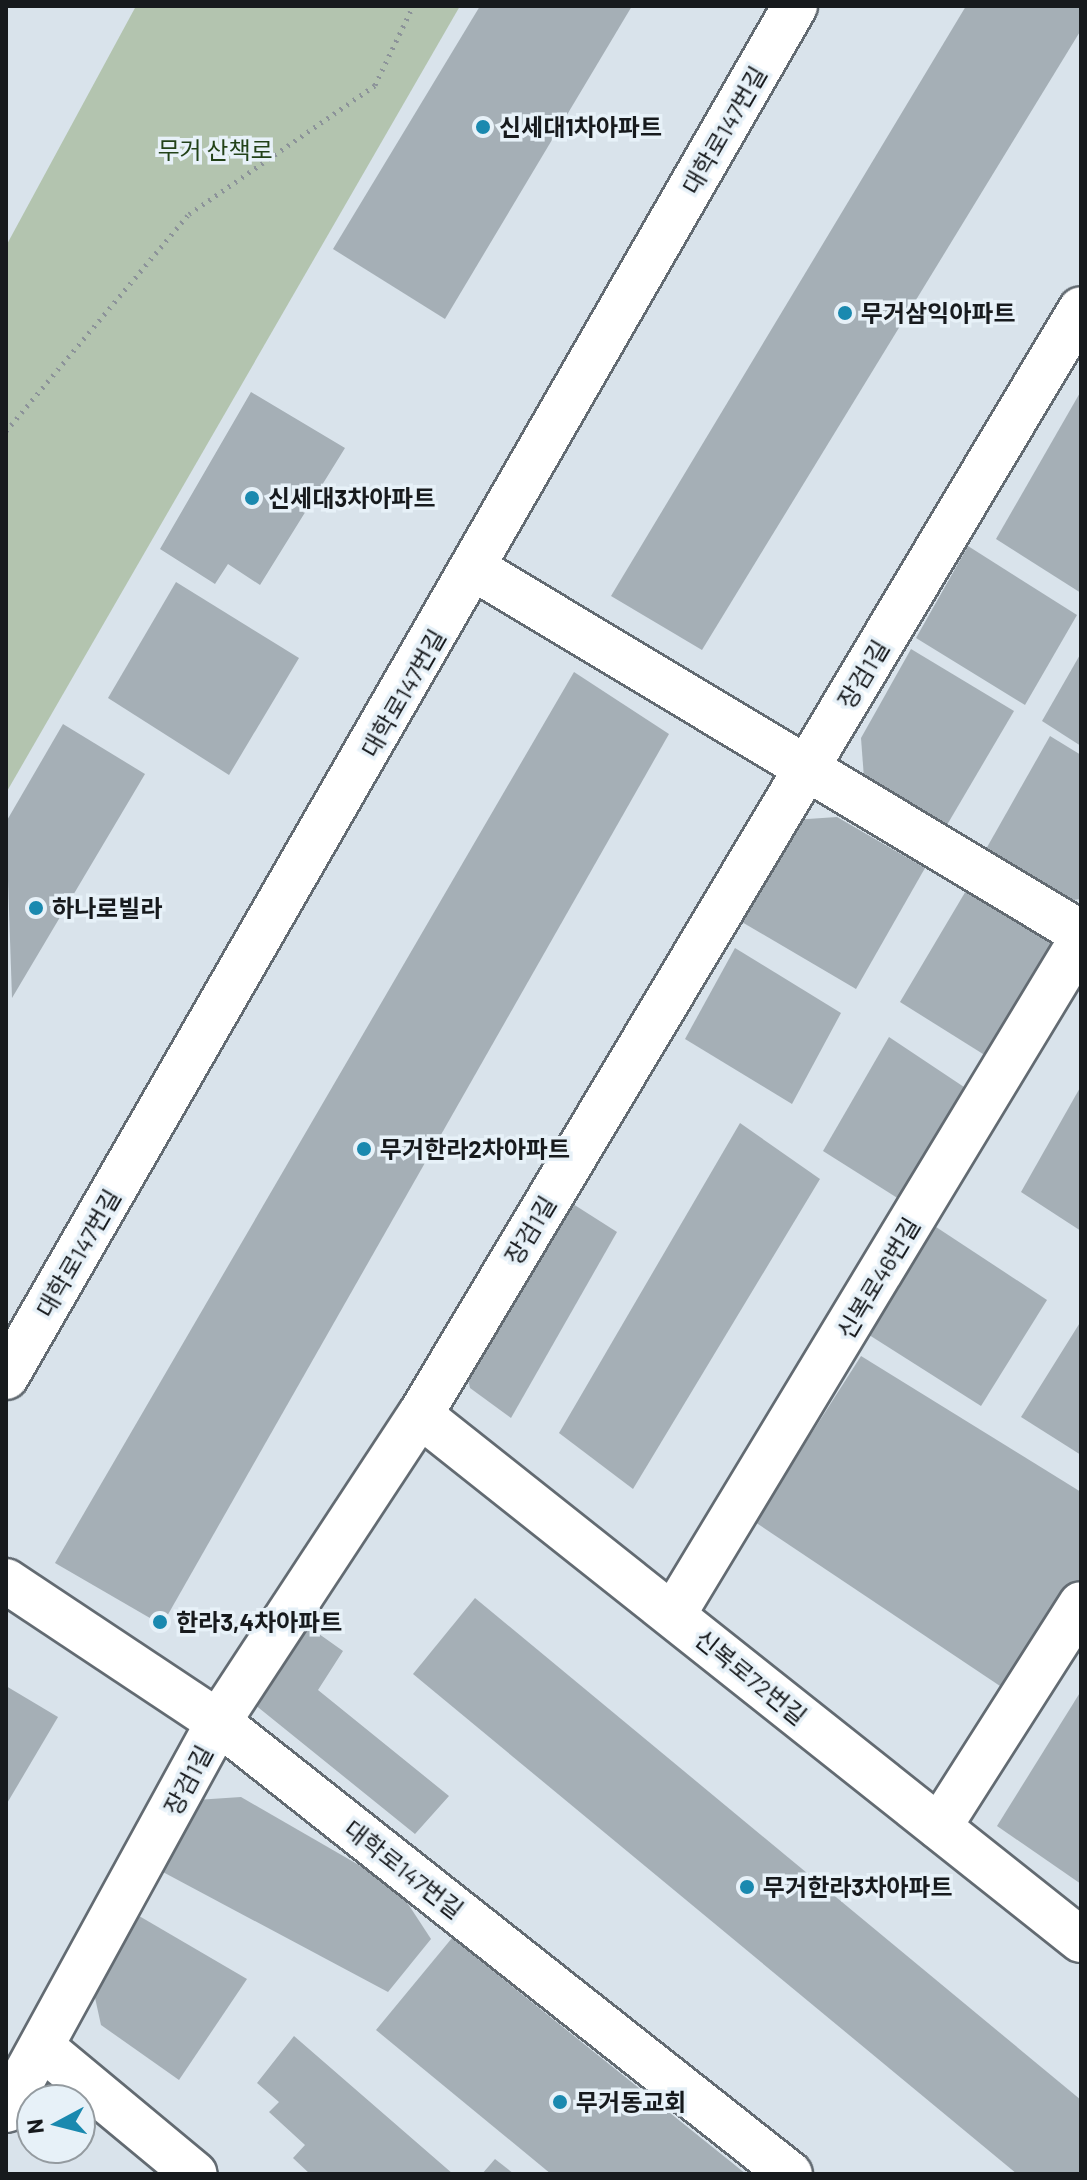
<!DOCTYPE html>
<meta charset="utf-8">
<style>
body{margin:0}
#map{position:relative;width:1087px;height:2180px;overflow:hidden;background:#d9e3eb;font-family:Barlow,"Noto Sans KR",sans-serif}
div>[style]{position:absolute}
.green>*{inset:0;background:#b3c4af}
.building>*{inset:0;background:#a5afb6}
.path>*{height:5px;margin-top:-2.5px;transform-origin:0;background:repeating-linear-gradient(90deg,#8c9399 0 2px,transparent 0 8px)}
.roads{filter:drop-shadow(2px 0 #636b72) drop-shadow(-2px 0 #636b72) drop-shadow(0 2px #636b72) drop-shadow(0 -2px #636b72)}
.minor>*{height:44px;margin:-22px;padding:0 22px;transform-origin:22px;border-radius:22px;background:#fff}
.dots>*{width:22px;height:22px;translate:-50% -50%;box-sizing:border-box;border:4px solid #e7f1f8;border-radius:50%}
span{translate:-50% -50%;white-space:nowrap;text-align:center;line-height:1.15;-webkit-text-stroke:7px #e7f1f8;paint-order:stroke}
.poi-label{font-size:24px;color:#171a1d;font-weight:700}
.left{translate:0 -50%;text-align:left}
.street-label{font-size:24px;color:#171a1d}
.park-label{font-size:24px;color:#224218}
.frame{position:absolute;inset:0;border:8px solid #171a1d;pointer-events:none}
.north{position:absolute;left:16px;top:2084px;width:80px;height:80px;box-sizing:border-box;background:#e7f1f8;border:2px solid #949ba0;border-radius:50%;rotate:263deg;font-size:22px;font-weight:700;line-height:32px;text-align:center;color:#171a1d}
.north::after{content:'';display:block;margin:auto;width:28px;height:36px;background:#1a89af;clip-path:polygon(50% 0,100% 100%,50% 72%,0 100%)}
</style>
<div id="map">
<div class="green">
<i style="clip-path:polygon(136px 6px,460px 6px,6px 793px,6px 246px)"></i>
</div>
<div class="building">
<i style="clip-path:polygon(480px 6px,632px 6px,445px 319px,333px 249px)"></i>
<i style="clip-path:polygon(966px 6px,1081px 6px,1081px 30px,702px 650px,611px 596px)"></i>
<i style="clip-path:polygon(1081px 391px,1081px 593px,996px 539px)"></i>
<i style="clip-path:polygon(251px 392px,345px 448px,260px 585px,228px 564px,215px 584px,160px 549px)"></i>
<i style="clip-path:polygon(968px 546px,1077px 615px,1025px 705px,916px 638px)"></i>
<i style="clip-path:polygon(176px 582px,299px 658px,229px 775px,108px 698px)"></i>
<i style="clip-path:polygon(911px 649px,1014px 711px,944px 830px,864px 778px,861px 738px)"></i>
<i style="clip-path:polygon(1081px 653px,1081px 746px,1042px 721px)"></i>
<i style="clip-path:polygon(574px 672px,669px 734px,162px 1625px,55px 1563px)"></i>
<i style="clip-path:polygon(63px 724px,145px 774px,12px 998px,6px 822px)"></i>
<i style="clip-path:polygon(1050px 736px,1081px 755px,1081px 899px,1043px 904px,977px 865px)"></i>
<i style="clip-path:polygon(837px 817px,925px 868px,856px 989px,735px 918px,793px 820px)"></i>
<i style="clip-path:polygon(970px 884px,1053px 936px,1057px 965px,999px 1064px,900px 1002px)"></i>
<i style="clip-path:polygon(735px 948px,841px 1013px,792px 1104px,685px 1039px)"></i>
<i style="clip-path:polygon(889px 1037px,964px 1087px,899px 1199px,823px 1151px)"></i>
<i style="clip-path:polygon(1081px 1086px,1081px 1231px,1021px 1192px)"></i>
<i style="clip-path:polygon(740px 1123px,820px 1179px,633px 1489px,559px 1433px)"></i>
<i style="clip-path:polygon(562px 1197px,617px 1232px,511px 1418px,470px 1388px,465px 1365px)"></i>
<i style="clip-path:polygon(933px 1225px,1047px 1300px,981px 1406px,866px 1333px)"></i>
<i style="clip-path:polygon(1081px 1321px,1081px 1455px,1021px 1417px)"></i>
<i style="clip-path:polygon(861px 1356px,1081px 1492px,1081px 1577px,1006px 1690px,755px 1522px)"></i>
<i style="clip-path:polygon(475px 1598px,1081px 2100px,1081px 2174px,1017px 2174px,413px 1674px)"></i>
<i style="clip-path:polygon(305px 1624px,343px 1651px,318px 1690px,449px 1796px,415px 1834px,254px 1704px)"></i>
<i style="clip-path:polygon(6px 1686px,58px 1717px,6px 1805px)"></i>
<i style="clip-path:polygon(1081px 1691px,1081px 1884px,997px 1826px)"></i>
<i style="clip-path:polygon(241px 1797px,397px 1887px,431px 1939px,388px 1992px,161px 1871px,196px 1800px)"></i>
<i style="clip-path:polygon(134px 1913px,247px 1979px,179px 2080px,101px 2025px,92px 1984px)"></i>
<i style="clip-path:polygon(452px 1938px,746px 2174px,551px 2174px,376px 2030px)"></i>
<i style="clip-path:polygon(294px 2036px,453px 2174px,310px 2174px,293px 2158px,305px 2145px,269px 2112px,279px 2102px,257px 2083px)"></i>
<i style="clip-path:polygon(495px 2159px,514px 2174px,482px 2174px)"></i>
</div>
<div class="path">
<i style="left:6px;top:431px;width:284px;rotate:-49.9deg"></i>
<i style="left:189px;top:214px;width:226px;rotate:-34.7deg"></i>
<i style="left:375px;top:85px;width:88px;rotate:-64.3deg"></i>
</div>
<div class="roads">
<div class="minor">
<i style="left:475px;top:569px;width:707px;rotate:30.99deg"></i>
<i style="left:6px;top:1377px;width:1582px;rotate:-60.08deg"></i>
<i style="left:420px;top:1415px;width:844px;rotate:38.46deg"></i>
<i style="left:6px;top:1581px;width:255px;rotate:33.6deg"></i>
<i style="left:218px;top:1722px;width:729px;rotate:38.32deg"></i>
<i style="left:673px;top:1615px;width:789px;rotate:-58.85deg"></i>
<i style="left:939px;top:1827px;width:264px;rotate:-57.5deg"></i>
<i style="left:43px;top:2048px;width:197px;rotate:39.7deg"></i>
<i style="left:6px;top:2110px;width:442px;rotate:-61.3deg"></i>
<i style="left:218px;top:1722px;width:367px;rotate:-56.7deg"></i>
<i style="left:420px;top:1415px;width:1288px;rotate:-59.14deg"></i>
</div>
</div>
<div class="dots">
<i style="left:483px;top:127px;background:#1a89af"></i>
<i style="left:845px;top:313px;background:#1a89af"></i>
<i style="left:252px;top:498px;background:#1a89af"></i>
<i style="left:36px;top:908px;background:#1a89af"></i>
<i style="left:364px;top:1149px;background:#1a89af"></i>
<i style="left:160px;top:1622px;background:#1a89af"></i>
<i style="left:747px;top:1887px;background:#1a89af"></i>
<i style="left:560px;top:2102px;background:#1a89af"></i>
</div>
<div class="poi-label">
<span class="left" style="left:499px;top:127px">신세대1차아파트</span>
<span class="left" style="left:861px;top:313px">무거삼익아파트</span>
<span class="left" style="left:268px;top:498px">신세대3차아파트</span>
<span class="left" style="left:52px;top:908px">하나로빌라</span>
<span class="left" style="left:380px;top:1149px">무거한라2차아파트</span>
<span class="left" style="left:176px;top:1622px">한라3,4차아파트</span>
<span class="left" style="left:763px;top:1887px">무거한라3차아파트</span>
<span class="left" style="left:576px;top:2102px">무거동교회</span>
</div>
<div class="street-label">
<span style="left:724px;top:130px;rotate:-60deg">대학로147번길</span>
<span style="left:863px;top:674px;rotate:-59deg">장검1길</span>
<span style="left:403px;top:693px;rotate:-60deg">대학로147번길</span>
<span style="left:530px;top:1230px;rotate:-59deg">장검1길</span>
<span style="left:78px;top:1253px;rotate:-60deg">대학로147번길</span>
<span style="left:878px;top:1278px;rotate:-59deg">신복로46번길</span>
<span style="left:751px;top:1677px;rotate:39deg">신복로72번길</span>
<span style="left:188px;top:1780px;rotate:-62deg">장검1길</span>
<span style="left:404px;top:1869px;rotate:38deg">대학로147번길</span>
</div>
<div class="park-label">
<span style="left:215px;top:150px">무거 산책로</span>
</div>
<div class="frame"></div>
<div class="north">N</div>
</div>
